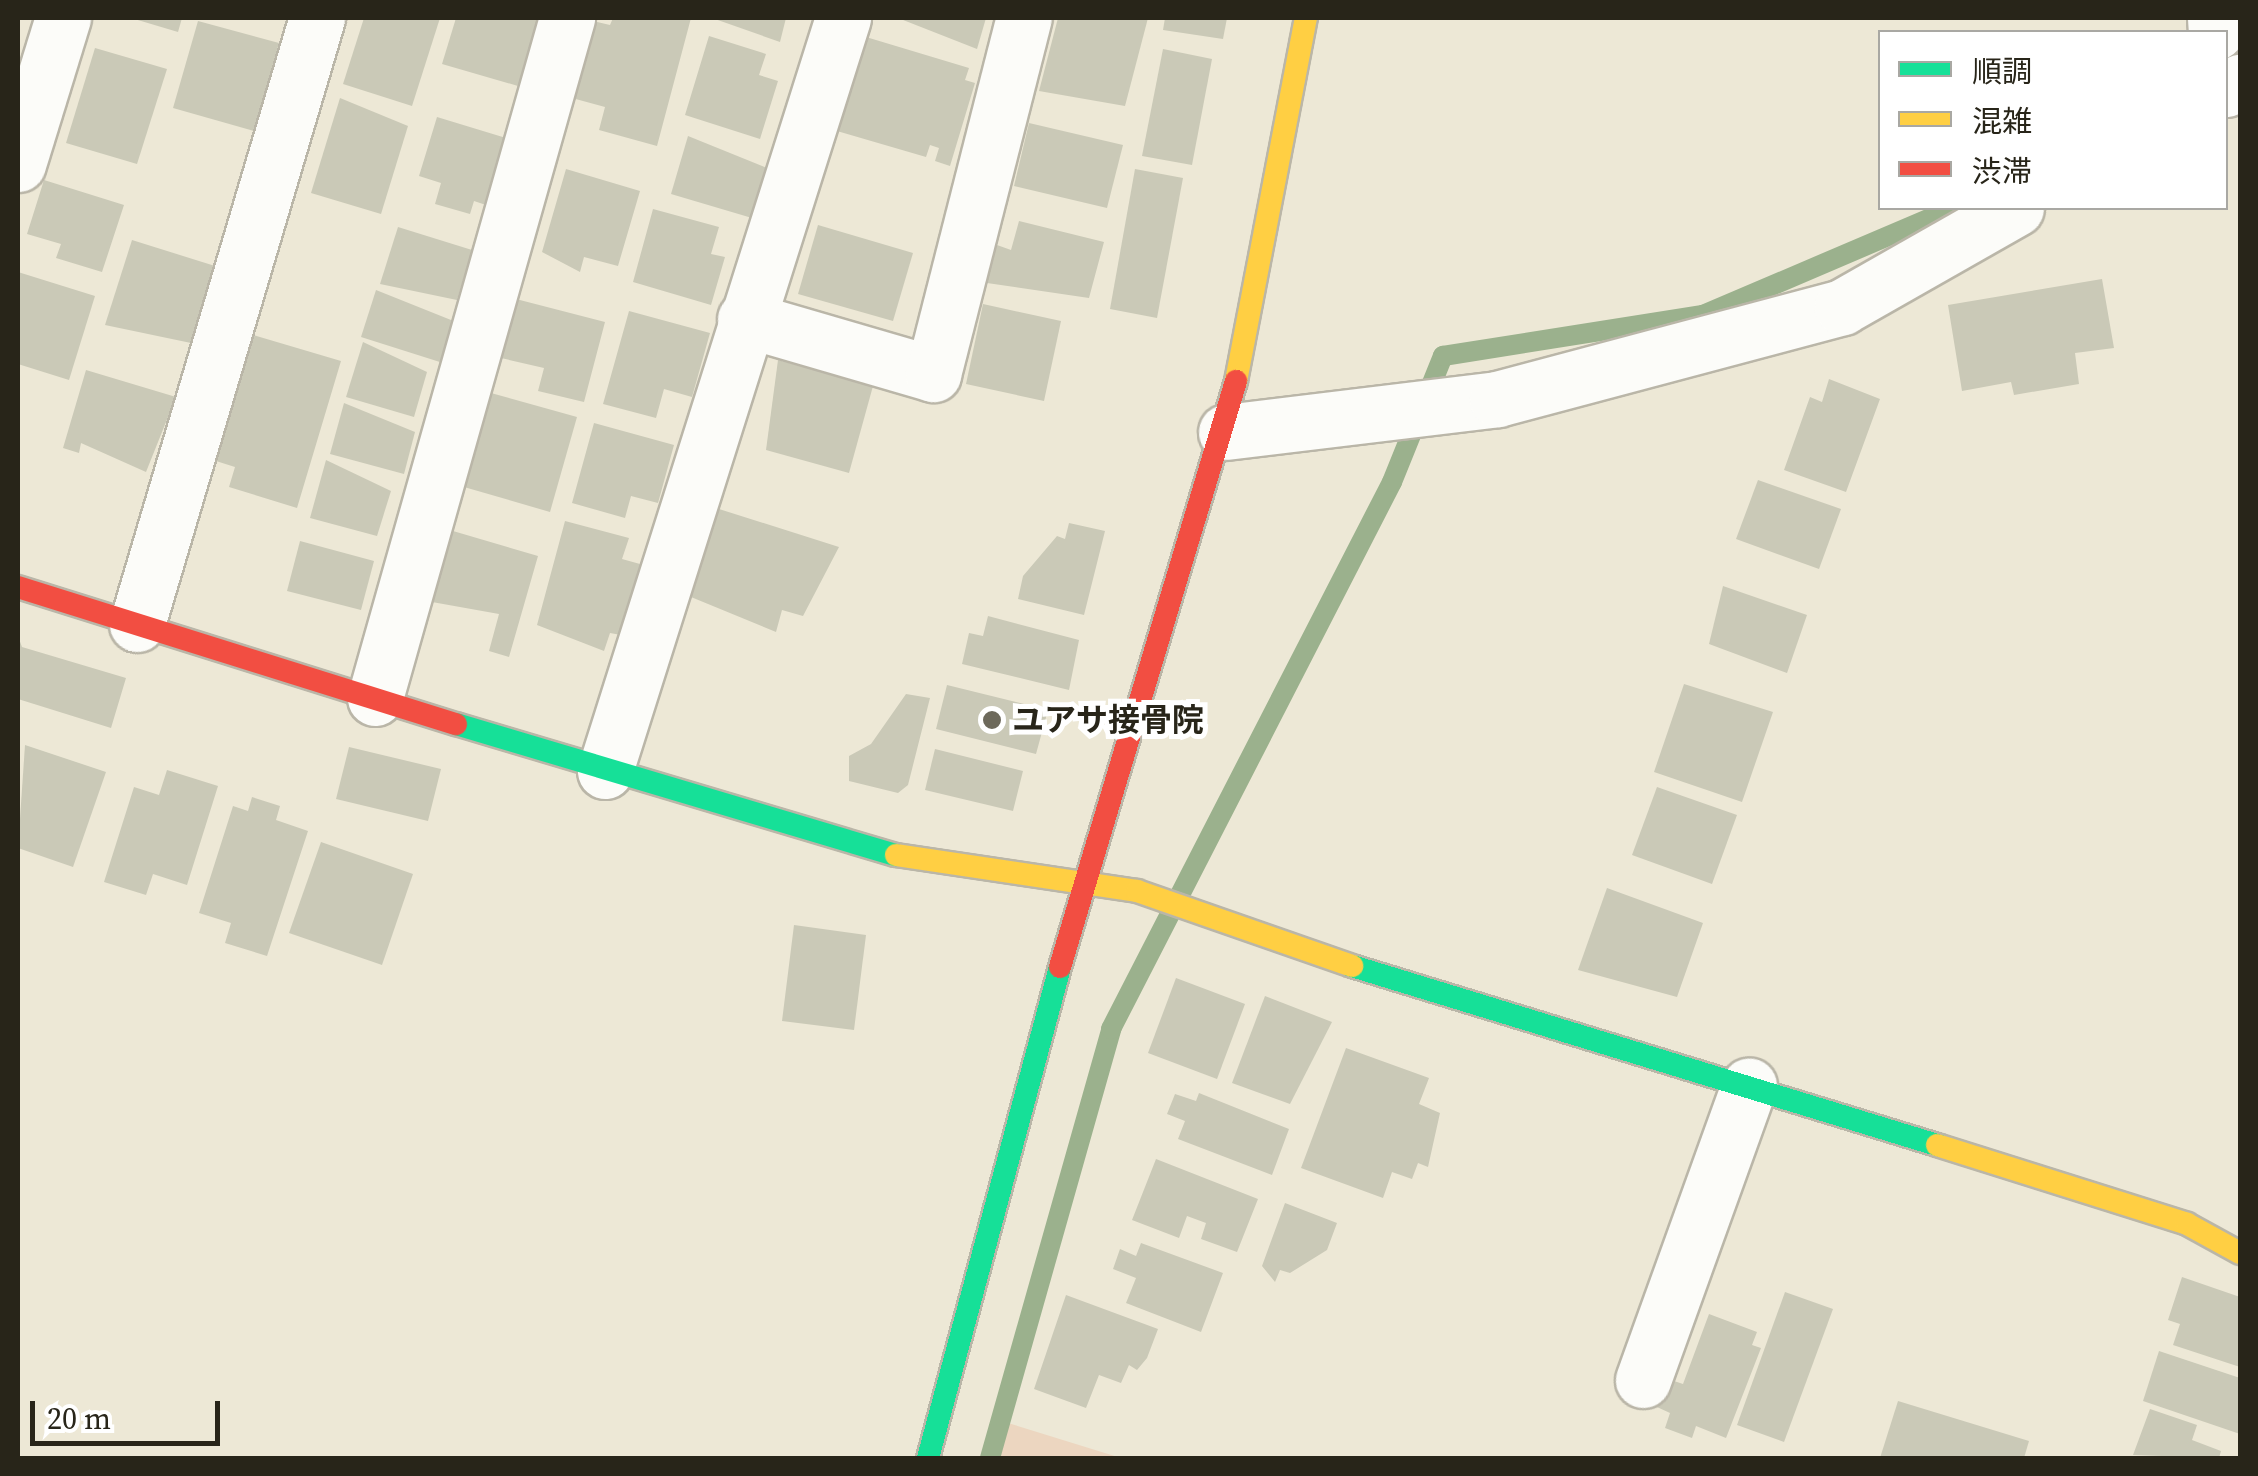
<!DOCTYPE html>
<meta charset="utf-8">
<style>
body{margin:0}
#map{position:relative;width:2258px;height:1476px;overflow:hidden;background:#ede8d6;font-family:"Source Serif 4","Noto Sans JP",serif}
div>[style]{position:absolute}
.green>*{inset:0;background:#ecd6c0}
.stream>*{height:20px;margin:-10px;padding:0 10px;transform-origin:10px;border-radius:10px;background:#9bb18d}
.building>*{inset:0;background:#cac9b7}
.roads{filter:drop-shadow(2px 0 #bab6a8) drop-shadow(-2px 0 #bab6a8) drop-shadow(0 2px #bab6a8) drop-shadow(0 -2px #bab6a8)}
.street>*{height:55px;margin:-27.5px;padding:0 27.5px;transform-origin:27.5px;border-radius:27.5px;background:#fcfcf9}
.fast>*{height:22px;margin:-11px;padding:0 11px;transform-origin:11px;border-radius:11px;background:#16e098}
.slow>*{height:22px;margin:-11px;padding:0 11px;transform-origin:11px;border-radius:11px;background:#ffcf43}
.jam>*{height:22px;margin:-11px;padding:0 11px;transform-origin:11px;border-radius:11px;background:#f24e42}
.dots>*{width:28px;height:28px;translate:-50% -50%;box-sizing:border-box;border:5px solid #fff;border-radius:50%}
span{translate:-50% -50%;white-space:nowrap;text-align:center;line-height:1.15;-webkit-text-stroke:10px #fff;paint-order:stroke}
.poi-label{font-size:32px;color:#282519;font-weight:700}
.left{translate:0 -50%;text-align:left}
.frame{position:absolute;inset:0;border:20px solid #282519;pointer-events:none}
.legend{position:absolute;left:1878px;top:30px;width:350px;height:180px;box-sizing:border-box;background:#fff;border:2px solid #a9a8a3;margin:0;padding:12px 18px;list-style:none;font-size:30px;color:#282519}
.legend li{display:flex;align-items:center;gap:20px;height:50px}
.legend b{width:50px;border:2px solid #a9a8a3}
.scale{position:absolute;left:30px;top:1401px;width:190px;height:45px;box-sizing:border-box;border:5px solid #282519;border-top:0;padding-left:12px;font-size:30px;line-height:35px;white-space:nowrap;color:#282519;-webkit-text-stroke:8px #fff;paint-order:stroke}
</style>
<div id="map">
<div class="green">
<i style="clip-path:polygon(1008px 1423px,1121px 1458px,999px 1458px)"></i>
</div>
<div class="stream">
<i style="left:990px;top:1458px;width:446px;rotate:-74.2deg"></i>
<i style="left:1111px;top:1029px;width:615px;rotate:-62.81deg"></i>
<i style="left:1392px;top:482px;width:136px;rotate:-68deg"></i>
<i style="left:1443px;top:356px;width:263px;rotate:-9deg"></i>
<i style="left:1703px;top:315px;width:273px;rotate:-23.1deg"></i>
</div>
<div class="building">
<i style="clip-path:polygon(131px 18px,182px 18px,178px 32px)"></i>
<i style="clip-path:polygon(364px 18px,440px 18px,412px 106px,343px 84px)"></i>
<i style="clip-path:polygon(456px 18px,538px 18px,518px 86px,442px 64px)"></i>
<i style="clip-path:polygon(613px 18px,691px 18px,657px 146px,599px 130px,605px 107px,572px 98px,593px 21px,610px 25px)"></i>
<i style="clip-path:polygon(712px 18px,786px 18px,780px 42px)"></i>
<i style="clip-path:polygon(898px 18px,986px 18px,977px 49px)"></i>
<i style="clip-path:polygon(1058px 18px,1148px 18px,1125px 106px,1039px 91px)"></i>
<i style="clip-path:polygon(1165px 18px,1227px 18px,1223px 39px,1163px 30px)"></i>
<i style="clip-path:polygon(198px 21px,279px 43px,254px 131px,173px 108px)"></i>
<i style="clip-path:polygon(709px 36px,766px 54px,759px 75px,778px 81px,760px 139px,685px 115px)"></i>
<i style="clip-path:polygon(866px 37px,969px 68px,965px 80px,975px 83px,950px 166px,935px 161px,939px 148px,930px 145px,926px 157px,837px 131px)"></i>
<i style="clip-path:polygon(95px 48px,167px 69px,137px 164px,66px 143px)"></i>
<i style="clip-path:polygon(1163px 49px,1212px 59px,1192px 165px,1142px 156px)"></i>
<i style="clip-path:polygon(340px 98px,408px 126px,381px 214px,311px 193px)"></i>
<i style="clip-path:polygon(437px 117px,506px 138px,486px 205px,474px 201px,470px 214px,435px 204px,441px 183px,419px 176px)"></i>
<i style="clip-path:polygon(1029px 123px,1123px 145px,1107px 208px,1014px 186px)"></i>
<i style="clip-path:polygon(688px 136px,767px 168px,752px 218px,671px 194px)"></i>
<i style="clip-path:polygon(566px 169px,640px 191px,618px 266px,584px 257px,580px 272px,542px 252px)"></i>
<i style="clip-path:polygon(1135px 169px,1183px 178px,1157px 318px,1110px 309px)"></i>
<i style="clip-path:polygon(44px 180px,124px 205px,102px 272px,56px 258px,61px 244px,27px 234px)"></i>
<i style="clip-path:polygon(653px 209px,719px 227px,711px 254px,725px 257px,711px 305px,633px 282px)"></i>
<i style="clip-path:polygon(1019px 221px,1104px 242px,1089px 298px,987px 283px,997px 245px,1011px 250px)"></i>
<i style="clip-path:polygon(818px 225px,913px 253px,893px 321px,798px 294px)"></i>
<i style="clip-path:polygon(398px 227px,472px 250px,457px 300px,380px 284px)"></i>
<i style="clip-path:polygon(132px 240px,215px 266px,191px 343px,105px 325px)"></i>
<i style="clip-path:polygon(18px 272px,95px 296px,69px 380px,18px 364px)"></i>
<i style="clip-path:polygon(2102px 279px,2114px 348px,2075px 353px,2079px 384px,2014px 395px,2011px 382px,1962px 391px,1948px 305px)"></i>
<i style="clip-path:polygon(376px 290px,456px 322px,443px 363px,361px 337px)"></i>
<i style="clip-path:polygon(516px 299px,605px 322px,584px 402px,538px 391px,544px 368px,501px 358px)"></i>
<i style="clip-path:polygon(983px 304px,1061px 321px,1044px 401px,966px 384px)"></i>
<i style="clip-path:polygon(629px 311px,710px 333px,692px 397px,664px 389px,656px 418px,603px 404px)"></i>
<i style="clip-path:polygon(253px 335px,341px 361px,297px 508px,229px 487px,235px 467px,216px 461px)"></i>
<i style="clip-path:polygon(363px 342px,427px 372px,414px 417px,346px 397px)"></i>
<i style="clip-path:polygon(778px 360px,873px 386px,849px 473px,766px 450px)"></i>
<i style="clip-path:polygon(86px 370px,176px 397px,146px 472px,81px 443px,79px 453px,63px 448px)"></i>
<i style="clip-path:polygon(1829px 379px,1880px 399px,1846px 492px,1784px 470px,1810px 397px,1822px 402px)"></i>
<i style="clip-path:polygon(491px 393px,577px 417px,550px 512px,464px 487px)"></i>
<i style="clip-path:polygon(344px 403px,415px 432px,404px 474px,330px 454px)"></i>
<i style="clip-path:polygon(594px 423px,674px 445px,658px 503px,631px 496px,625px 518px,572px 503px)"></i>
<i style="clip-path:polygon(326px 460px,391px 491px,377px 536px,310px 518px)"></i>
<i style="clip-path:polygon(1758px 480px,1841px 509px,1819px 569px,1736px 539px)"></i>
<i style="clip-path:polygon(719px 509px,839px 547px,803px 616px,782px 610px,776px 632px,691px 597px)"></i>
<i style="clip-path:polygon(565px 521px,629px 538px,622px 559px,640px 564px,621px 635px,610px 633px,604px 651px,537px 625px)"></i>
<i style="clip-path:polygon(1069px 523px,1105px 531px,1084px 615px,1018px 599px,1023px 576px,1057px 536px,1065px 539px)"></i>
<i style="clip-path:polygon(453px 531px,538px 556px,509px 657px,489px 651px,499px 614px,432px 602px)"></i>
<i style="clip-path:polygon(300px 541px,374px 561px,361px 610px,287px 591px)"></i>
<i style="clip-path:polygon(1723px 586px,1807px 615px,1787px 673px,1709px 644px)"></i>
<i style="clip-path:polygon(988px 616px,1079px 640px,1069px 690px,962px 664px,969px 633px,983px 636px)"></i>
<i style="clip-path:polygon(18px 636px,22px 647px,126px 678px,111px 728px,18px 699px)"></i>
<i style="clip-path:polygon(1684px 684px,1773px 712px,1742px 802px,1654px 772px)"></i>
<i style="clip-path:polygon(947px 685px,1048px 710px,1036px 754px,936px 729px)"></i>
<i style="clip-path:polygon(906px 694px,930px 698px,908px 785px,898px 793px,849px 781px,849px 756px,871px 744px)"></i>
<i style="clip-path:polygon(25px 745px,106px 772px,73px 867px,18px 848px)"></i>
<i style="clip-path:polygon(349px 747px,441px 769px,428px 821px,336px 799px)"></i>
<i style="clip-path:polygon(935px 749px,1023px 771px,1013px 811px,925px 790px)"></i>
<i style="clip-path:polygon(167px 770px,218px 786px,187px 885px,153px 874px,146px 895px,104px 882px,134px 787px,159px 795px)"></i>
<i style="clip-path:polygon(1657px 787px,1737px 815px,1712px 884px,1632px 855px)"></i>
<i style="clip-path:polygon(252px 797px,280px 806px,276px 820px,308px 831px,267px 956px,225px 943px,231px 923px,199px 913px,233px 806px,248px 811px)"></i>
<i style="clip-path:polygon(321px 842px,413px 874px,382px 965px,289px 933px)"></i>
<i style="clip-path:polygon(1607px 888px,1703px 923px,1677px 997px,1578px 970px)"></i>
<i style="clip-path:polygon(794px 925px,866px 935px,854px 1030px,782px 1021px)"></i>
<i style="clip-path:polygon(1176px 978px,1245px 1004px,1217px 1079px,1148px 1053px)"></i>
<i style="clip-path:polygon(1265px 996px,1332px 1022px,1290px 1104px,1232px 1083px)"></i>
<i style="clip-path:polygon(1346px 1048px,1429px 1078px,1419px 1104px,1440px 1113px,1428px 1167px,1418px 1163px,1412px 1179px,1392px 1172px,1383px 1198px,1301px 1168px)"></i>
<i style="clip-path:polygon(1199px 1093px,1289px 1129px,1272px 1175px,1178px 1139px,1185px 1121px,1167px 1114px,1175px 1094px,1196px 1101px)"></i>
<i style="clip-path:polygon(1156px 1159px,1258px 1199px,1237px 1252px,1201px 1239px,1206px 1223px,1187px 1216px,1179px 1238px,1132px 1220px)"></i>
<i style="clip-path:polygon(1285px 1203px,1337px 1223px,1327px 1250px,1290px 1273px,1280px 1270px,1275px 1282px,1262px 1266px)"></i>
<i style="clip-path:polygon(1141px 1243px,1223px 1273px,1201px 1332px,1126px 1303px,1136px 1278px,1113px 1269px,1120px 1249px,1136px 1256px)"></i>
<i style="clip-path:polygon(2182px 1277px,2240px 1297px,2240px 1367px,2173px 1345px,2180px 1324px,2168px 1320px)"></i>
<i style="clip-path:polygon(1785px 1292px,1833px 1309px,1784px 1442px,1737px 1425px)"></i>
<i style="clip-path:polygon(1066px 1295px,1158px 1329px,1147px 1358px,1137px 1370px,1129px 1365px,1121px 1383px,1099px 1375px,1086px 1408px,1034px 1389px)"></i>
<i style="clip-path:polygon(1709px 1314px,1757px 1332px,1752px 1345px,1761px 1348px,1726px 1438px,1696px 1426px,1692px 1438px,1665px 1428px,1670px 1413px,1657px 1407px,1668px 1379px,1683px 1384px)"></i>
<i style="clip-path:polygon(2159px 1351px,2240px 1378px,2240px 1434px,2143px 1401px)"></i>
<i style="clip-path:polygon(1898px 1401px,2029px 1441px,2024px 1458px,1880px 1458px)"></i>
<i style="clip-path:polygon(2150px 1409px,2197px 1425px,2192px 1440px,2221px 1451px,2219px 1458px,2133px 1455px)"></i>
</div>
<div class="roads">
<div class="street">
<i style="left:2215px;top:18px;width:14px;rotate:86deg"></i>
<i style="left:2226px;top:89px;width:16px;rotate:-27deg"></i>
<i style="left:18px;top:164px;width:153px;rotate:-72.9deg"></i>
<i style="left:745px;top:319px;width:196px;rotate:16.3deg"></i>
<i style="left:933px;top:374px;width:367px;rotate:-75.7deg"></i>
<i style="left:1226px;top:432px;width:273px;rotate:-6.9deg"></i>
<i style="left:1497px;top:399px;width:357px;rotate:-14.9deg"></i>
<i style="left:1842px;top:307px;width:200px;rotate:-29.6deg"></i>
<i style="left:137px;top:624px;width:632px;rotate:-73.46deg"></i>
<i style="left:375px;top:698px;width:707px;rotate:-74.23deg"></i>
<i style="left:605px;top:771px;width:790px;rotate:-72.46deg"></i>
<i style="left:1643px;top:1380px;width:313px;rotate:-70.2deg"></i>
</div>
<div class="fast">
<i style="left:456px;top:724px;width:459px;rotate:16.6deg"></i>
<i style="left:1352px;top:966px;width:612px;rotate:17.01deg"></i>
<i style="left:928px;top:1458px;width:508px;rotate:-74.95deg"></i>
</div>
<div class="slow">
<i style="left:1236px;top:381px;width:370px;rotate:-79.1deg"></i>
<i style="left:896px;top:855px;width:244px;rotate:8.5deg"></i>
<i style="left:1137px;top:891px;width:228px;rotate:19.2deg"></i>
<i style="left:1937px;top:1145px;width:262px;rotate:17.5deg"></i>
<i style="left:2187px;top:1224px;width:60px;rotate:28.7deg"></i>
</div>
<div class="jam">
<i style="left:18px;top:587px;width:459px;rotate:17.4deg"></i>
<i style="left:1060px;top:967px;width:612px;rotate:-73.28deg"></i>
</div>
</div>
<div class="dots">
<i style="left:992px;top:720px;background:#6d695b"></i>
</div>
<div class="poi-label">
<span class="left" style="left:1012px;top:720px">ユアサ接骨院</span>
</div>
<div class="frame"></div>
<ul class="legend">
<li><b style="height:12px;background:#16e098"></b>順調</li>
<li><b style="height:12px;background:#ffcf43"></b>混雑</li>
<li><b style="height:12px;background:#f24e42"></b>渋滞</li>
</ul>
<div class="scale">20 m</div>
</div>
